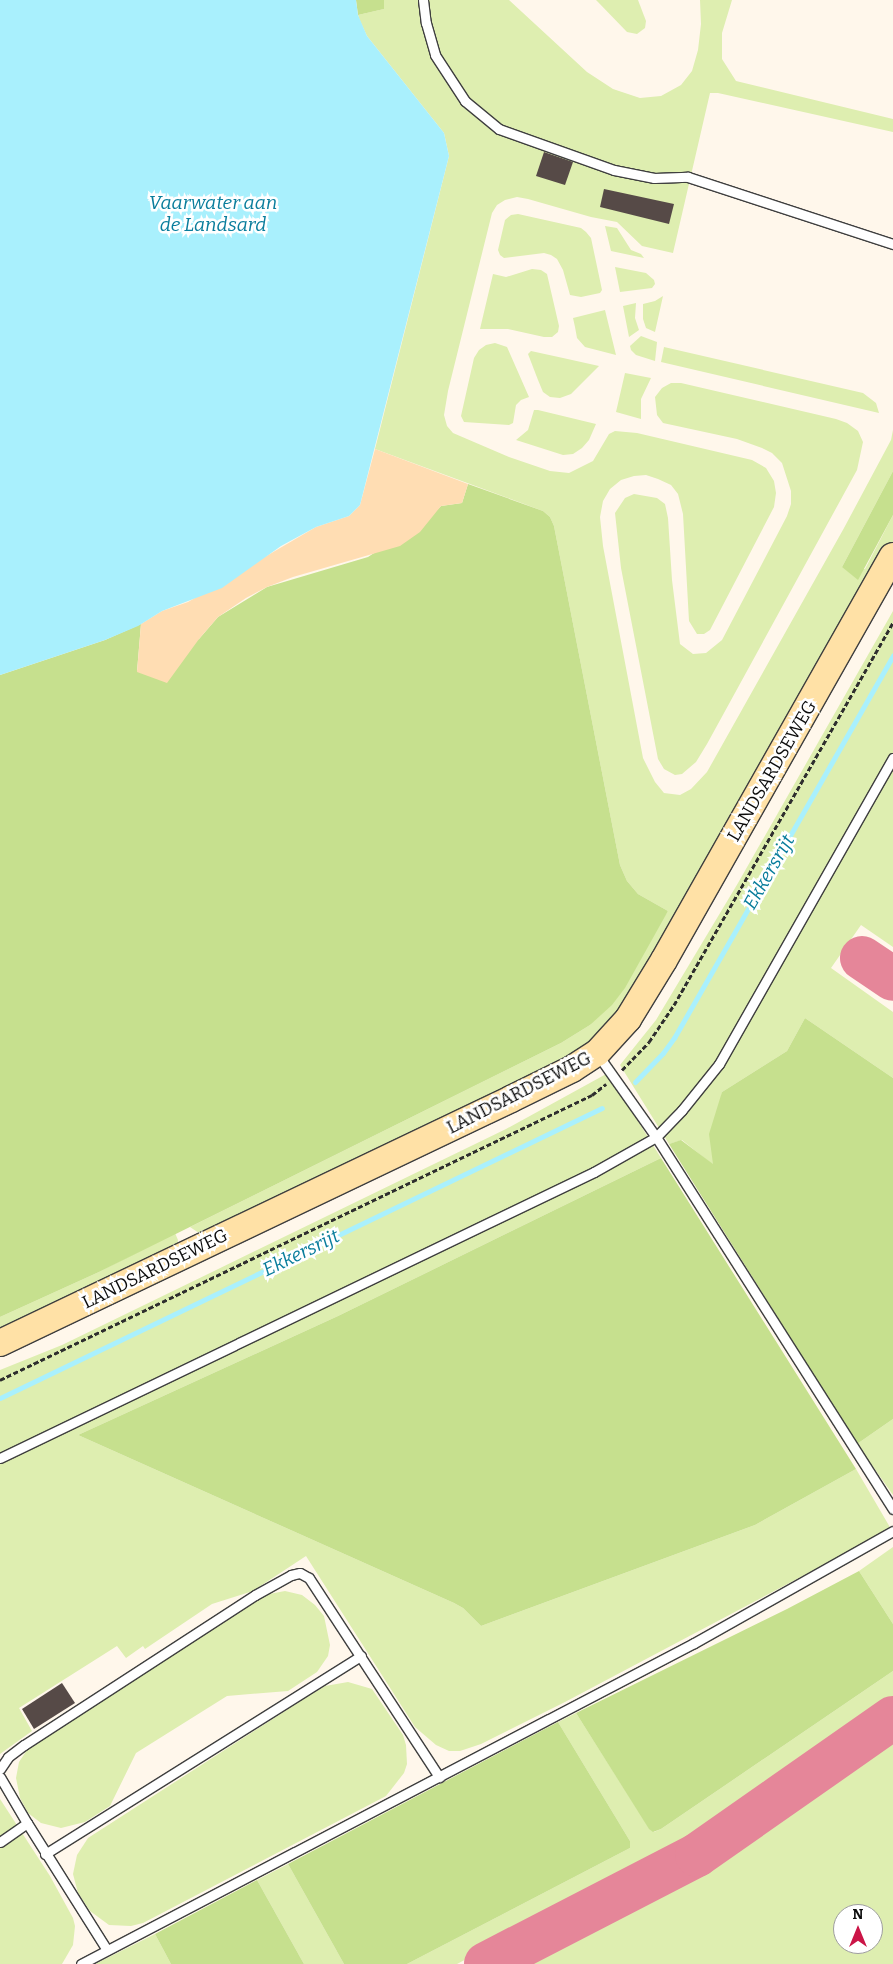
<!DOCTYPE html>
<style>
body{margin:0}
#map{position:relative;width:893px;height:1964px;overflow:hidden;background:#fff7eb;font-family:Bitter,serif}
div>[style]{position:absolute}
.green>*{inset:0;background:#deeeb0}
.forest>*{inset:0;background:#c6e08e}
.sand>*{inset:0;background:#ffddb3}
.water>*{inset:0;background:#a9f0fd}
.stream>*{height:5px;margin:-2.5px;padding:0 2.5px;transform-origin:2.5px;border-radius:2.5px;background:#a9f0fd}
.taxiway>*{height:44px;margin:-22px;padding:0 22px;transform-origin:22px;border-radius:22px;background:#e58699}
.building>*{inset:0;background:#564a47}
.path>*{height:3px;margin-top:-1.5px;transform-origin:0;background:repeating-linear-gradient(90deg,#2e2e2e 0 5px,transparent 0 7.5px)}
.roads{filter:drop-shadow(1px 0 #3f3f3f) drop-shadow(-1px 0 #3f3f3f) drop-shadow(0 1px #3f3f3f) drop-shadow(0 -1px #3f3f3f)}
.lane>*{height:9px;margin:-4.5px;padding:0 4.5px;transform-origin:4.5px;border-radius:4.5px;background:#fff}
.secondary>*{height:26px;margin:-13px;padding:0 13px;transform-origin:13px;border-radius:13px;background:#ffe1a6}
span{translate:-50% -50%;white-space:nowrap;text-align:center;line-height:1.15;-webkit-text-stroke:5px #fff;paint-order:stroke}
.street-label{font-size:18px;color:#0c0c0c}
.water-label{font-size:19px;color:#097d9c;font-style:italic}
.north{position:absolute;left:833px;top:1904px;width:50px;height:50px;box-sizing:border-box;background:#fff;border:1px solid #9e9e9e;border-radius:50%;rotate:0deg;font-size:14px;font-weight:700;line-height:20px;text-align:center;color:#0c0c0c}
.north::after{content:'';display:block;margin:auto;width:18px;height:22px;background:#cb1547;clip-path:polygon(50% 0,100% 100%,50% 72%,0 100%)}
</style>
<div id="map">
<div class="green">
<i style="clip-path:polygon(384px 0,509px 0,587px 72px,613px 89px,640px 98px,661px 96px,681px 85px,692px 71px,698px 50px,701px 24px,700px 0,732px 0,722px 33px,722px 59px,736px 81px,893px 119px,893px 132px,718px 93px,710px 93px,673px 253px,642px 246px,617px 222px,591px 217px,528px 199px,517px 197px,505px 200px,497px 205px,492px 213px,448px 391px,444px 415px,447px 426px,453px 433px,509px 457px,550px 471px,569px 473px,593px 461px,609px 434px,615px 431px,637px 433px,752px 460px,766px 468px,774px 481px,776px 493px,774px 507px,710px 630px,704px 634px,697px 634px,689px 621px,683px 514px,678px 494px,671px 485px,658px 479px,646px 475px,634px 476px,621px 480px,610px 489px,603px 501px,600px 517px,603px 546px,643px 758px,655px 782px,664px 793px,680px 795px,691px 789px,707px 772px,844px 528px,891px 440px,893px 430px,893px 471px,842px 567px,865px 569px,893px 515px,893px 548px,626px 1012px,581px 1051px,208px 1236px,199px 1233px,190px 1227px,561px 1043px,590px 1025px,668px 911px,638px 894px,627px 881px,620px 865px,554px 526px,550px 517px,543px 511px,375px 449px,449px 156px,444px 133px,367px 36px,360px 21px,358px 15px,384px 9px)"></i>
<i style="clip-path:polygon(596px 0,638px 0,646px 21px,645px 28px,637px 34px,627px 32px)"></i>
<i style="clip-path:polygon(518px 214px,581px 228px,586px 232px,591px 238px,602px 290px,600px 293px,581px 297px,570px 295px,563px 270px,557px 259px,551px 255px,544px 253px,504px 258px,500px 255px,498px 250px,505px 220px,511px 215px)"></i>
<i style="clip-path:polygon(605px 226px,617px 228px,631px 250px,641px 254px,644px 258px,611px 251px)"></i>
<i style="clip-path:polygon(615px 267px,646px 273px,654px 280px,655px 284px,652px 288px,620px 292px)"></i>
<i style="clip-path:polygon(532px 269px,541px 270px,547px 274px,559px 326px,558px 332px,552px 337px,544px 337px,508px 329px,480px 329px,493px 274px,506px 277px)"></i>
<i style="clip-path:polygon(663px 296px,655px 332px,646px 328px,643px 319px,643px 304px,655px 301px)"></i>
<i style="clip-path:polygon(636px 303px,635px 318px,639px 330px,629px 337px,623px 306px)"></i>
<i style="clip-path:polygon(605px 310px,616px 355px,585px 347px,577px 338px,575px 327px,573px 318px)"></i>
<i style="clip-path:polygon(641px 336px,657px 342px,655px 361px,636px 355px,631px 350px,630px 346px)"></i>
<i style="clip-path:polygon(495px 343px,507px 347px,529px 397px,521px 400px,516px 405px,513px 423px,509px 425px,464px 422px,461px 416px,474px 358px,479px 350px,486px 345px)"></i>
<i style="clip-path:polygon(664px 347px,863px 393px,876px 403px,879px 413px,661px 362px)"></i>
<i style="clip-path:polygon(531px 351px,563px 358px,599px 366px,571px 394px,560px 398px,550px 397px,543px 392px,538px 380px,528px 354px)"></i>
<i style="clip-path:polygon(625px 373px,651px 378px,641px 399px,641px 419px,616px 412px)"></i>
<i style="clip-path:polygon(671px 383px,681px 383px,836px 419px,847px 423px,858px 431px,863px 442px,857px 470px,707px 744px,696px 762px,682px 774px,675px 775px,664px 769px,658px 759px,621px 568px,615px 513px,625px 498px,634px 494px,657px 498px,665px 504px,668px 518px,672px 580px,680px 644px,693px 654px,706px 653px,722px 640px,787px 516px,791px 504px,791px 491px,782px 463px,772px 453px,762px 448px,737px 439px,663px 423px,657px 415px,655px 397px,662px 388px)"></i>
<i style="clip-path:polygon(534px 410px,538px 410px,596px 424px,589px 440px,582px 448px,573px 454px,563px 455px,516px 440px,528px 430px)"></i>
<i style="clip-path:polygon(893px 611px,893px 947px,861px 925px,831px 968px,893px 1012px,893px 1078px,805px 1018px,787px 1051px,722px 1092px,713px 1165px,682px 1140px,669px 1144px,620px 1065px,656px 1020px,738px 883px)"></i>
<i style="clip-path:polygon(608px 1073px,661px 1158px,338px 1316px,78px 1435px,454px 1603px,463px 1608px,481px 1626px,755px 1525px,856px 1469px,891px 1529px,565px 1702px,481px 1744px,460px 1751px,449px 1751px,436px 1745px,415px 1727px,306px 1556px,253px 1591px,212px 1604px,145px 1649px,143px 1646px,126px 1658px,117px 1646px,19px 1708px,32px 1731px,0 1754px,0 1370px,62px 1345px,506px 1129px)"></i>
<i style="clip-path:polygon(175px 1233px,178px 1240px,176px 1251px,0 1335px,0 1317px,99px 1272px)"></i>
<i style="clip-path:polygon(893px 1419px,893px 1495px,857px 1444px)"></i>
<i style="clip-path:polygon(893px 1547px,893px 1624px,859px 1571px)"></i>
<i style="clip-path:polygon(285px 1591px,302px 1595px,315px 1605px,324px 1616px,330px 1645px,328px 1656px,317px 1672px,288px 1691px,227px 1696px,136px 1753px,110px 1806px,85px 1822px,61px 1828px,41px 1823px,28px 1813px,20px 1798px,16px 1778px,19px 1762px,29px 1747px,264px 1595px)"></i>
<i style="clip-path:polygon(893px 1671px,893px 1700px,671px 1850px,457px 1964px,407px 1964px,630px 1848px,630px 1841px,558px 1722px,576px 1713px,649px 1828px,654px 1832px,661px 1829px)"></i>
<i style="clip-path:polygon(348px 1682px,372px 1689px,403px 1735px,406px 1745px,407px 1764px,404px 1773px,386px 1796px,143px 1923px,131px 1926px,109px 1925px,90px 1911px,78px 1893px,73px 1874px,77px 1855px,88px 1838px,310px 1695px,325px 1686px)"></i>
<i style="clip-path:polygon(evenodd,893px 1739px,893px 1964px,524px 1964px,716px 1866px,791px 1814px,893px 1739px,843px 1914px,873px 1914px,873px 1944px,843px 1944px,843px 1914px)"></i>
<i style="clip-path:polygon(0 1799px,50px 1876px,73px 1918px,75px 1926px,73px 1945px,62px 1964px,0 1964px)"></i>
<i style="clip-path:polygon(288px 1864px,344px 1964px,304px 1964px,257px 1880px)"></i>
<i style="clip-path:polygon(155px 1934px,171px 1964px,95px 1964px)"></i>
</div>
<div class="forest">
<i style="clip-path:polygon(356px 0,384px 0,384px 9px,358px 15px)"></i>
<i style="clip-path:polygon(893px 471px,893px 515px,858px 580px,842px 567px)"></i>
<i style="clip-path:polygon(468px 484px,543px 511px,550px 517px,554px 526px,620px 865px,627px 881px,638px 894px,668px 911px,625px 988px,612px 1005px,590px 1025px,561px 1043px,99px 1272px,0 1317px,0 675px,105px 640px,141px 624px,137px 671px,199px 639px,218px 617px,267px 587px,368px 557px,432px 515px,441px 506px,462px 503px)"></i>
<i style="clip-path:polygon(805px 1018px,893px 1078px,893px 1419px,857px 1444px,669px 1144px,681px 1140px,713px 1164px,709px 1134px,722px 1092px,787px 1051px)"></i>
<i style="clip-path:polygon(661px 1158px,856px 1469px,755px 1525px,481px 1626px,463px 1608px,454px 1603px,78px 1435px,338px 1316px)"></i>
<i style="clip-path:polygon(859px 1571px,893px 1624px,893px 1671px,661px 1829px,653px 1832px,649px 1829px,576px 1713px,787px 1609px)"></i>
<i style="clip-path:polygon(558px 1722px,630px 1841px,630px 1848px,407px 1964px,344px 1964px,288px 1864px)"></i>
<i style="clip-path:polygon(257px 1880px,304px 1964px,171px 1964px,155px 1934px)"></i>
</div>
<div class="sand">
<i style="clip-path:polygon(375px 449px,468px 484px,462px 503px,441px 506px,420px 532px,400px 546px,293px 577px,267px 587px,246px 598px,218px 617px,199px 639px,167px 683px,137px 672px,141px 624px,162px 611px,188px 602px,316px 527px,349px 516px,360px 505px)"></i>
</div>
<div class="water">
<i style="clip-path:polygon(0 0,356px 0,358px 15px,367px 36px,444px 133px,449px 156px,360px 505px,349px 516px,316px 527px,281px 546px,222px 588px,162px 611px,138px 626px,105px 640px,0 675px)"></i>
</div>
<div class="stream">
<i style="left:635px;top:1082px;width:40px;rotate:-46deg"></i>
<i style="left:663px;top:1053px;width:19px;rotate:-54deg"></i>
<i style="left:674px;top:1038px;width:441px;rotate:-60.2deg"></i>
<i style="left:0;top:1398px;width:668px;rotate:-25.72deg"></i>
</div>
<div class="taxiway">
<i style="left:862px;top:958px;width:37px;rotate:34deg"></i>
<i style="left:486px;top:1964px;width:237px;rotate:-27.3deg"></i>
<i style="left:697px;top:1855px;width:239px;rotate:-35deg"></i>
</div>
<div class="building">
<i style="clip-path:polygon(544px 152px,573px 162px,565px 185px,536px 176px)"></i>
<i style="clip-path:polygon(604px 189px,674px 204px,669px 224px,600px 207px)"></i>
<i style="clip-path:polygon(62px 1683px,75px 1703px,34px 1729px,22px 1709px)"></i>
</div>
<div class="path">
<i style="left:622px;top:1070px;width:39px;rotate:-46deg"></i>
<i style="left:649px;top:1042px;width:45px;rotate:-56deg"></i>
<i style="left:674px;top:1005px;width:441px;rotate:-60.2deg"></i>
<i style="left:0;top:1380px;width:657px;rotate:-25.71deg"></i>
<i style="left:592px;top:1095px;width:18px;rotate:-38deg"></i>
</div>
<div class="roads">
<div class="lane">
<i style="left:423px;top:0;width:23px;rotate:83deg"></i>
<i style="left:426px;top:23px;width:33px;rotate:74deg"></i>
<i style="left:435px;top:55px;width:55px;rotate:56.9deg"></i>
<i style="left:465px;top:101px;width:44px;rotate:39.5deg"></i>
<i style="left:499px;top:129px;width:122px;rotate:19.6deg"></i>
<i style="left:614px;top:170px;width:41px;rotate:11.3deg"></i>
<i style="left:654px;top:178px;width:34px;rotate:-2deg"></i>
<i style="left:688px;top:177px;width:216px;rotate:18.1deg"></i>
<i style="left:598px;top:1055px;width:100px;rotate:54.7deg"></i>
<i style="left:656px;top:1137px;width:441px;rotate:57.5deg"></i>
<i style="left:0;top:1458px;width:659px;rotate:-25.71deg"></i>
<i style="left:594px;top:1172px;width:71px;rotate:-29.4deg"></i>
<i style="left:656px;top:1137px;width:37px;rotate:-46deg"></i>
<i style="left:682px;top:1110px;width:59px;rotate:-51.2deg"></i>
<i style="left:719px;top:1064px;width:352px;rotate:-60.4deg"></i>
<i style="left:0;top:1769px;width:14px;rotate:-56deg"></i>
<i style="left:8px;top:1757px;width:20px;rotate:-37deg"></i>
<i style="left:24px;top:1745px;width:275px;rotate:-33deg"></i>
<i style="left:255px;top:1595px;width:41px;rotate:-29.1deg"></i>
<i style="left:291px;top:1575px;width:9px;rotate:-13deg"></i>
<i style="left:300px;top:1573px;width:10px;rotate:29deg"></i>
<i style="left:309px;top:1578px;width:238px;rotate:56.8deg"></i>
<i style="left:0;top:1777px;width:53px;rotate:59.6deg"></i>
<i style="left:27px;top:1823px;width:150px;rotate:57.8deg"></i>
<i style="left:0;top:1842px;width:33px;rotate:-35deg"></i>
<i style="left:45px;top:1854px;width:373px;rotate:-32.1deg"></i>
<i style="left:81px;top:1964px;width:692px;rotate:-27.64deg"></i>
<i style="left:694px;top:1643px;width:228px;rotate:-29.4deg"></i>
</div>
<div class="secondary">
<i style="left:0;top:1343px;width:566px;rotate:-25.52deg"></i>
<i style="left:511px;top:1099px;width:68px;rotate:-26.2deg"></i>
<i style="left:572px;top:1069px;width:30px;rotate:-33deg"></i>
<i style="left:597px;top:1053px;width:46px;rotate:-47.6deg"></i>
<i style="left:628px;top:1019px;width:69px;rotate:-58.6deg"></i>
<i style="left:664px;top:960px;width:464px;rotate:-60.5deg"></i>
</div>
</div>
<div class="street-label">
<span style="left:772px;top:771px;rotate:-60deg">LANDSARDSEWEG</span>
<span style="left:519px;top:1093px;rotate:-27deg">LANDSARDSEWEG</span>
<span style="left:155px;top:1269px;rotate:-26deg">LANDSARDSEWEG</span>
</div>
<div class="water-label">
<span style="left:213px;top:214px">Vaarwater aan<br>de Landsard</span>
<span style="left:769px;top:872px;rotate:-60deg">Ekkersrijt</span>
<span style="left:301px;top:1253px;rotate:-26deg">Ekkersrijt</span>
</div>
<div class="north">N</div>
</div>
